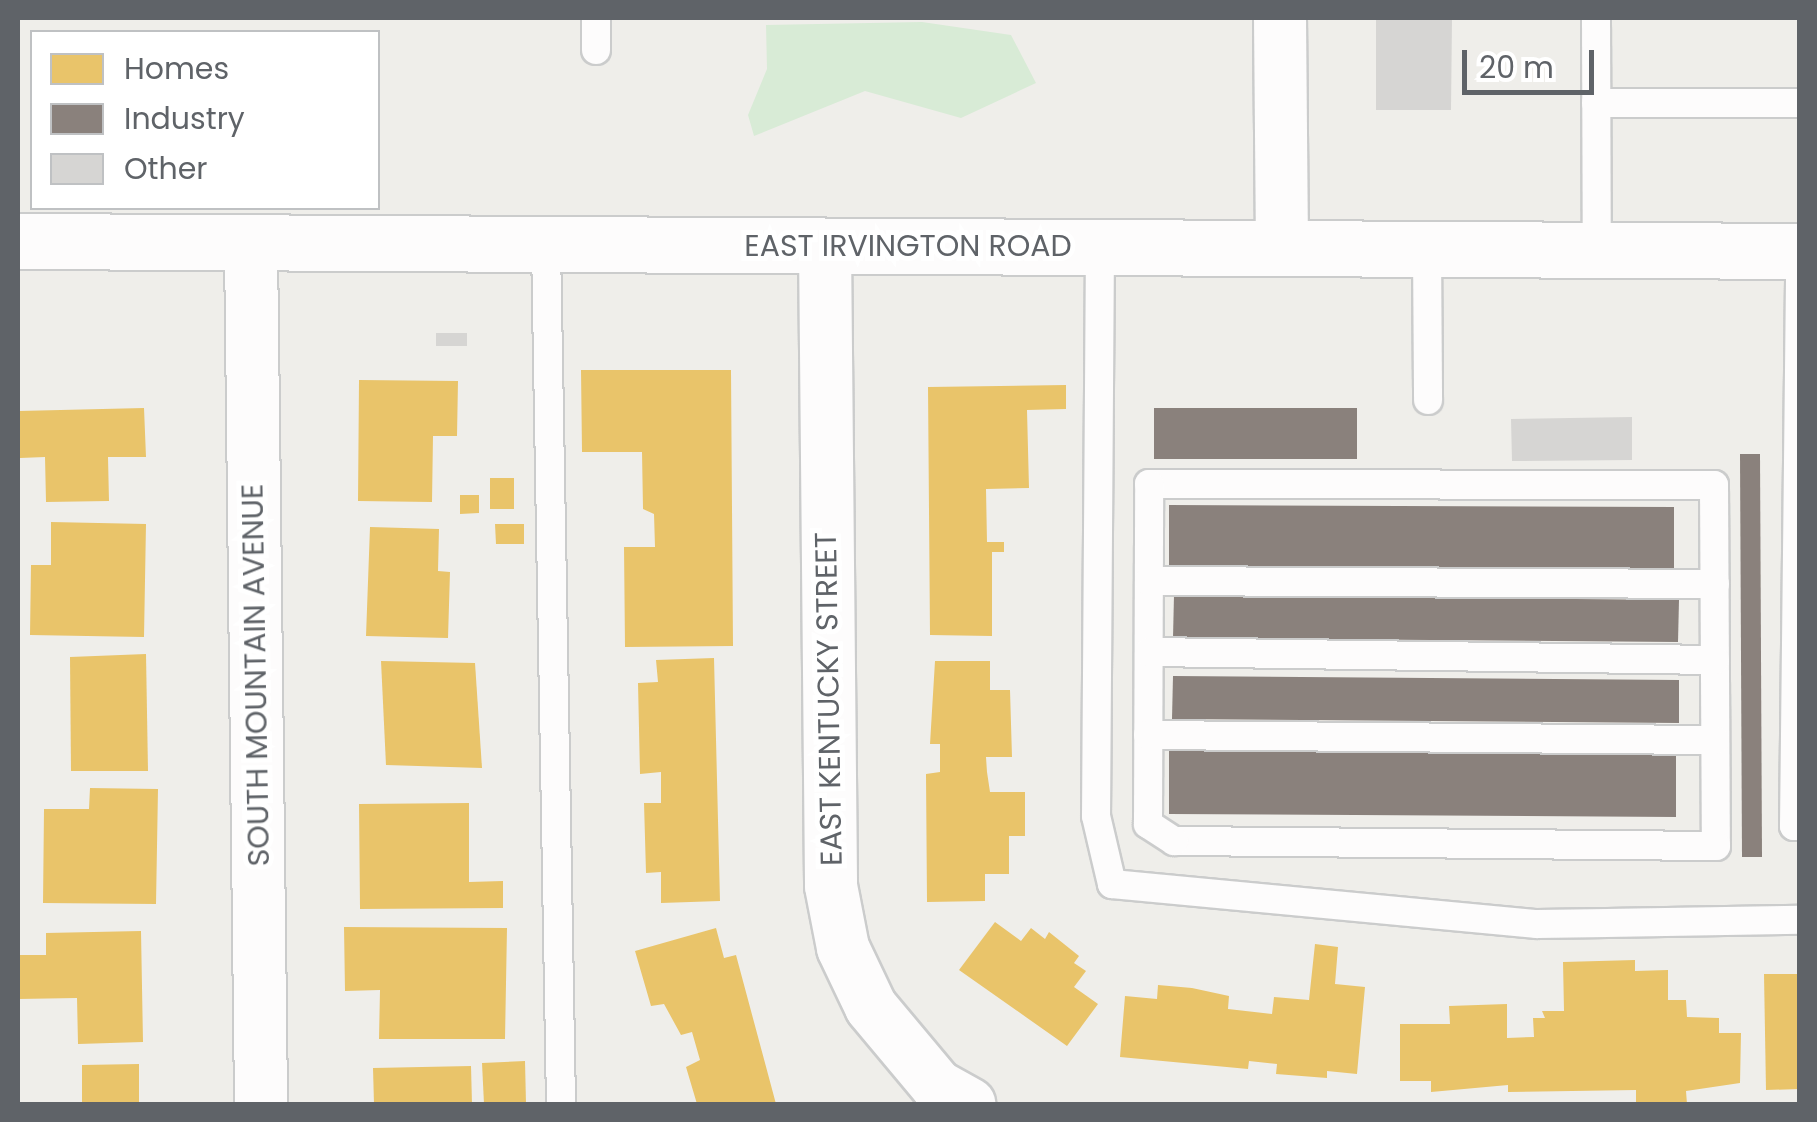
<!DOCTYPE html>
<style>
body{margin:0}
#map{position:relative;width:1817px;height:1122px;overflow:hidden;background:#efeeea;font-family:Poppins,sans-serif}
div>[style]{position:absolute}
.green>*{inset:0;background:#d8ebd6}
.homes>*{inset:0;background:#e9c46a}
.industry>*{inset:0;background:#8a817c}
.building>*{inset:0;background:#d6d5d3}
.roads{filter:drop-shadow(2px 0 #cbcccc) drop-shadow(-2px 0 #cbcccc) drop-shadow(0 2px #cbcccc) drop-shadow(0 -2px #cbcccc)}
.lane>*{height:28px;margin:-14px;padding:0 14px;transform-origin:14px;border-radius:14px;background:#fdfcfc}
.street>*{height:52px;margin:-26px;padding:0 26px;transform-origin:26px;border-radius:26px;background:#fdfcfc}
.secondary>*{height:55px;margin:-27.5px;padding:0 27.5px;transform-origin:27.5px;border-radius:27.5px;background:#fdfcfc}
span{translate:-50% -50%;white-space:nowrap;text-align:center;line-height:1.15;-webkit-text-stroke:10px #fff;paint-order:stroke}
.street-label{font-size:30px;color:#5f6368}
.frame{position:absolute;inset:0;border:20px solid #5f6368;pointer-events:none}
.legend{position:absolute;left:30px;top:30px;width:350px;height:180px;box-sizing:border-box;background:#fff;border:2px solid #bfc1c3;margin:0;padding:12px 18px;list-style:none;font-size:30px;color:#5f6368}
.legend li{display:flex;align-items:center;gap:20px;height:50px}
.legend b{width:50px;border:2px solid #bfc1c3}
.scale{position:absolute;left:1462px;top:50px;width:132px;height:45px;box-sizing:border-box;border:5px solid #5f6368;border-top:0;padding-left:12px;font-size:30px;line-height:35px;white-space:nowrap;color:#5f6368;-webkit-text-stroke:8px #fff;paint-order:stroke}
</style>
<div id="map">
<div class="green">
<i style="clip-path:polygon(922px 22px,1011px 35px,1036px 83px,961px 118px,865px 91px,754px 136px,748px 115px,767px 69px,766px 25px)"></i>
</div>
<div class="homes">
<i style="clip-path:polygon(581px 370px,731px 370px,733px 646px,625px 647px,624px 547px,655px 547px,654px 514px,643px 509px,642px 452px,582px 452px)"></i>
<i style="clip-path:polygon(359px 380px,458px 381px,457px 436px,433px 436px,432px 502px,358px 501px)"></i>
<i style="clip-path:polygon(1066px 385px,1066px 409px,1027px 410px,1029px 488px,986px 489px,987px 542px,1004px 542px,1004px 552px,992px 552px,992px 636px,930px 635px,928px 387px)"></i>
<i style="clip-path:polygon(144px 408px,146px 457px,108px 457px,109px 501px,46px 502px,45px 457px,20px 458px,19px 411px)"></i>
<i style="clip-path:polygon(490px 478px,514px 478px,514px 509px,490px 509px)"></i>
<i style="clip-path:polygon(460px 495px,479px 495px,479px 513px,460px 514px)"></i>
<i style="clip-path:polygon(51px 522px,146px 524px,144px 637px,30px 635px,31px 565px,51px 565px)"></i>
<i style="clip-path:polygon(495px 524px,524px 524px,524px 544px,496px 544px)"></i>
<i style="clip-path:polygon(370px 527px,439px 529px,438px 571px,450px 572px,448px 638px,366px 636px)"></i>
<i style="clip-path:polygon(146px 654px,148px 771px,71px 771px,70px 657px)"></i>
<i style="clip-path:polygon(714px 658px,720px 901px,661px 903px,661px 872px,646px 873px,644px 803px,661px 803px,661px 772px,640px 774px,638px 683px,658px 682px,656px 660px)"></i>
<i style="clip-path:polygon(381px 661px,475px 663px,482px 768px,386px 765px)"></i>
<i style="clip-path:polygon(935px 661px,990px 661px,990px 690px,1010px 690px,1012px 757px,986px 757px,987px 772px,990px 792px,1025px 792px,1025px 836px,1009px 836px,1009px 874px,985px 874px,985px 901px,927px 902px,926px 774px,940px 772px,940px 744px,930px 744px)"></i>
<i style="clip-path:polygon(90px 788px,158px 789px,156px 904px,43px 903px,44px 809px,89px 809px)"></i>
<i style="clip-path:polygon(469px 803px,469px 882px,503px 881px,503px 908px,360px 909px,359px 804px)"></i>
<i style="clip-path:polygon(995px 922px,1021px 941px,1031px 928px,1045px 939px,1049px 932px,1079px 956px,1074px 963px,1086px 971px,1074px 987px,1098px 1004px,1067px 1046px,959px 970px)"></i>
<i style="clip-path:polygon(344px 927px,507px 928px,505px 1039px,379px 1039px,380px 990px,345px 991px)"></i>
<i style="clip-path:polygon(716px 928px,724px 958px,736px 955px,776px 1104px,697px 1104px,686px 1067px,700px 1060px,692px 1032px,681px 1035px,664px 1004px,651px 1006px,635px 951px)"></i>
<i style="clip-path:polygon(141px 931px,143px 1042px,78px 1044px,77px 998px,18px 999px,18px 955px,46px 955px,46px 933px)"></i>
<i style="clip-path:polygon(1315px 944px,1338px 947px,1335px 984px,1365px 987px,1357px 1074px,1327px 1071px,1327px 1078px,1276px 1074px,1277px 1064px,1249px 1061px,1248px 1069px,1120px 1057px,1125px 996px,1157px 999px,1158px 985px,1192px 988px,1229px 996px,1228px 1009px,1272px 1014px,1274px 997px,1309px 1000px)"></i>
<i style="clip-path:polygon(1635px 960px,1635px 971px,1668px 970px,1668px 1000px,1686px 1000px,1687px 1017px,1719px 1018px,1719px 1033px,1741px 1033px,1740px 1083px,1686px 1091px,1687px 1104px,1636px 1104px,1636px 1090px,1508px 1092px,1508px 1085px,1431px 1092px,1431px 1081px,1400px 1081px,1400px 1024px,1450px 1024px,1449px 1006px,1507px 1004px,1507px 1038px,1534px 1037px,1533px 1018px,1545px 1018px,1542px 1011px,1564px 1011px,1563px 962px)"></i>
<i style="clip-path:polygon(1764px 974px,1800px 974px,1800px 1089px,1766px 1090px)"></i>
<i style="clip-path:polygon(525px 1061px,526px 1104px,484px 1104px,482px 1063px)"></i>
<i style="clip-path:polygon(139px 1064px,139px 1104px,82px 1104px,82px 1065px)"></i>
<i style="clip-path:polygon(471px 1066px,472px 1104px,374px 1104px,373px 1068px)"></i>
</div>
<div class="industry">
<i style="clip-path:polygon(1154px 408px,1357px 408px,1357px 459px,1154px 459px)"></i>
<i style="clip-path:polygon(1740px 454px,1760px 454px,1762px 857px,1742px 857px)"></i>
<i style="clip-path:polygon(1169px 505px,1674px 507px,1674px 569px,1169px 567px)"></i>
<i style="clip-path:polygon(1174px 595px,1679px 600px,1678px 642px,1173px 638px)"></i>
<i style="clip-path:polygon(1173px 676px,1679px 680px,1679px 723px,1172px 719px)"></i>
<i style="clip-path:polygon(1169px 749px,1676px 752px,1676px 817px,1169px 814px)"></i>
</div>
<div class="building">
<i style="clip-path:polygon(1376px 18px,1452px 18px,1451px 110px,1376px 110px)"></i>
<i style="clip-path:polygon(436px 333px,467px 333px,467px 346px,436px 346px)"></i>
<i style="clip-path:polygon(1632px 417px,1632px 460px,1512px 461px,1511px 419px)"></i>
</div>
<div class="roads">
<div class="lane">
<i style="left:596px;top:18px;width:32px;rotate:90deg"></i>
<i style="left:1596px;top:18px;width:231px;rotate:89.8deg"></i>
<i style="left:1596px;top:103px;width:204px"></i>
<i style="left:546px;top:245px;width:859px;rotate:89deg"></i>
<i style="left:1100px;top:246px;width:570px;rotate:90.4deg"></i>
<i style="left:1096px;top:816px;width:70px;rotate:76.8deg"></i>
<i style="left:1112px;top:884px;width:427px;rotate:5.4deg"></i>
<i style="left:1537px;top:924px;width:263px;rotate:-0.9deg"></i>
<i style="left:1427px;top:248px;width:152px;rotate:89.6deg"></i>
<i style="left:1800px;top:280px;width:546px;rotate:90.63deg"></i>
<i style="left:1794px;top:826px;width:6px"></i>
<i style="left:1149px;top:484px;width:565px;rotate:0.1deg"></i>
<i style="left:1714px;top:485px;width:361px;rotate:89.7deg"></i>
<i style="left:1716px;top:846px;width:542px;rotate:-179.47deg"></i>
<i style="left:1174px;top:841px;width:31px;rotate:-147deg"></i>
<i style="left:1148px;top:824px;width:340px;rotate:-89.8deg"></i>
<i style="left:1149px;top:581px;width:566px;rotate:0.3deg"></i>
<i style="left:1149px;top:652px;width:566px;rotate:0.81deg"></i>
<i style="left:1148px;top:735px;width:567px;rotate:0.51deg"></i>
</div>
<div class="street">
<i style="left:1280px;top:18px;width:229px;rotate:89.5deg"></i>
<i style="left:825px;top:245px;width:641px;rotate:89.46deg"></i>
<i style="left:831px;top:886px;width:63px;rotate:79deg"></i>
<i style="left:843px;top:948px;width:65px;rotate:64.6deg"></i>
<i style="left:871px;top:1007px;width:103px;rotate:50.1deg"></i>
<i style="left:937px;top:1086px;width:37px;rotate:29deg"></i>
<i style="left:251px;top:246px;width:858px;rotate:89.33deg"></i>
</div>
<div class="secondary">
<i style="left:18px;top:241px;width:1782px;rotate:0.32deg"></i>
</div>
</div>
<div class="street-label">
<span style="left:908px;top:246px">EAST IRVINGTON ROAD</span>
<span style="left:256px;top:675px;rotate:-91deg">SOUTH MOUNTAIN AVENUE</span>
<span style="left:829px;top:699px;rotate:-91deg">EAST KENTUCKY STREET</span>
</div>
<div class="frame"></div>
<ul class="legend">
<li><b style="height:28px;background:#e9c46a"></b>Homes</li>
<li><b style="height:28px;background:#8a817c"></b>Industry</li>
<li><b style="height:28px;background:#d6d5d3"></b>Other</li>
</ul>
<div class="scale">20 m</div>
</div>
